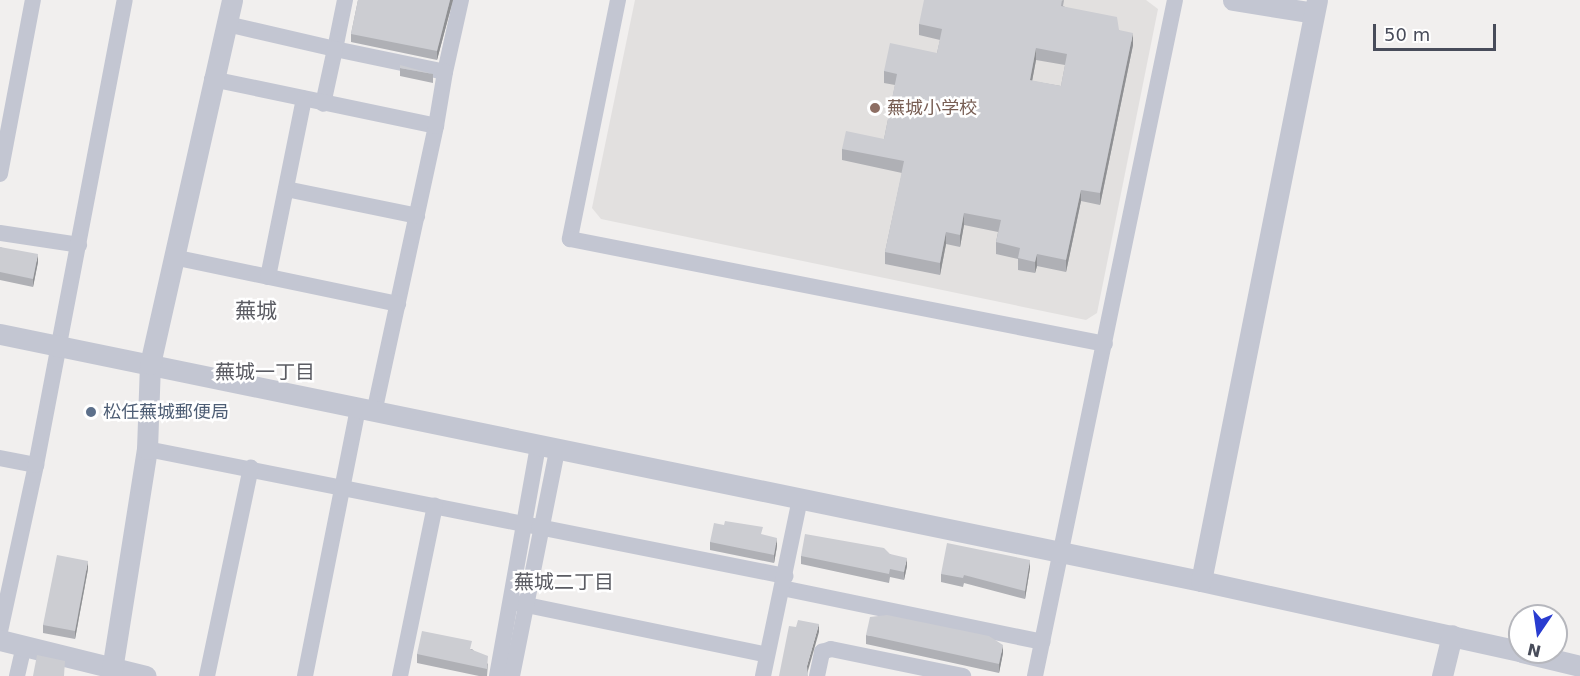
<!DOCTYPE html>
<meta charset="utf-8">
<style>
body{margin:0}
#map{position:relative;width:1580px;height:676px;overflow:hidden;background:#f1efee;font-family:"DejaVu Sans","Noto Sans JP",sans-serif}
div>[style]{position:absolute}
.education>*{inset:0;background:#e2e0df}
.minor>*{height:16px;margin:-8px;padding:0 8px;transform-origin:8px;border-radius:8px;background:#c3c6d2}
.tertiary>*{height:21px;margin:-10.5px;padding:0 10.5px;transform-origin:10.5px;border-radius:10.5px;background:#c3c6d2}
.wall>*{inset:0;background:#afb0b5}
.shaded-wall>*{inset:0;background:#8f9093}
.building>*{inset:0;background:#cccdd2}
.dots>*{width:16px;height:16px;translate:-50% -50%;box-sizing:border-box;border:3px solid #fff;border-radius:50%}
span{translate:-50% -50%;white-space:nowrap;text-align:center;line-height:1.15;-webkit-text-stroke:5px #fff;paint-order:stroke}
.education-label{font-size:18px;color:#785e54}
.left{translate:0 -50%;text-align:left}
.service-label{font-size:18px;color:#4e5e75}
.neighbourhood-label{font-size:20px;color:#5b5c63}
.quarter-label{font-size:21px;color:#5b5c63}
.north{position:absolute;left:1508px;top:604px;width:60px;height:60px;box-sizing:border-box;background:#fff;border:2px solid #b6b7bd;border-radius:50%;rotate:193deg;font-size:16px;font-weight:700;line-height:24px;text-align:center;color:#484c5a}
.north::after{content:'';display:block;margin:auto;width:21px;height:27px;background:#293cd0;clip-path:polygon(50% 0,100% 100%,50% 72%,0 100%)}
.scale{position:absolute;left:1373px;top:24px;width:123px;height:27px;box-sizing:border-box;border:3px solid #484c5a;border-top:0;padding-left:8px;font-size:18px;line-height:21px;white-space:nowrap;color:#484c5a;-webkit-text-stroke:4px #fff;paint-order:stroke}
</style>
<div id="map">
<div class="education">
<i style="clip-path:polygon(635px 0,1146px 0,1158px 9px,1097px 313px,1086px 320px,601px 219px,592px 208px)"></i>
</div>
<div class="minor">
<i style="left:345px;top:0;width:50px;rotate:101.5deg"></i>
<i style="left:335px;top:49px;width:112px;rotate:11.8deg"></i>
<i style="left:445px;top:72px;width:74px;rotate:-77.5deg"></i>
<i style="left:618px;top:0;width:244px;rotate:101.4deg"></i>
<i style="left:570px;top:239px;width:545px;rotate:11.1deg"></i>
<i style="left:227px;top:24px;width:111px;rotate:13deg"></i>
<i style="left:335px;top:49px;width:56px;rotate:102.3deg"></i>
<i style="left:212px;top:79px;width:229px;rotate:11.8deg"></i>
<i style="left:436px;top:126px;width:293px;rotate:102.2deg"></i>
<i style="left:436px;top:126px;width:55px;rotate:-80.5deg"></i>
<i style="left:0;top:174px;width:177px;rotate:-79.3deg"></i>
<i style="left:286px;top:189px;width:134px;rotate:11.6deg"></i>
<i style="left:0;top:233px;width:80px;rotate:8.6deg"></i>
<i style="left:173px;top:257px;width:230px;rotate:11.8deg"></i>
<i style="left:268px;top:277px;width:182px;rotate:-78.6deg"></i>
<i style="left:147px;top:449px;width:651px;rotate:11.26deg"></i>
<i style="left:0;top:458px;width:37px;rotate:11deg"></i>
<i style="left:36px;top:465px;width:170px;rotate:102.2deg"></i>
<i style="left:36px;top:465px;width:473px;rotate:-79.2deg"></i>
<i style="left:782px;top:588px;width:266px;rotate:11.7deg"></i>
<i style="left:512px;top:602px;width:260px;rotate:11.7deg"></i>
<i style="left:17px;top:676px;width:32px;rotate:-77deg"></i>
<i style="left:207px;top:676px;width:213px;rotate:-78.1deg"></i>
<i style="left:305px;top:676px;width:273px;rotate:-78.8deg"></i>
<i style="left:400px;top:676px;width:174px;rotate:-78.4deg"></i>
<i style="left:497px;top:676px;width:234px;rotate:-79.9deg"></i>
<i style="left:512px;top:676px;width:230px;rotate:-78.7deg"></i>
<i style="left:763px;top:676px;width:181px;rotate:-78.2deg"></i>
<i style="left:817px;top:676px;width:25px;rotate:-78deg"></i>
<i style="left:822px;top:652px;width:9px;rotate:-18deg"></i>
<i style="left:831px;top:649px;width:135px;rotate:11.6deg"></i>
<i style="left:1035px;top:676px;width:690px;rotate:-78.3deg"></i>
</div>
<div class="tertiary">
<i style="left:1233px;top:0;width:82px;rotate:9.1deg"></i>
<i style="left:0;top:334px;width:1226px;rotate:11.62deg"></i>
<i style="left:1201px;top:581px;width:327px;rotate:12.4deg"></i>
<i style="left:1201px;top:581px;width:592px;rotate:-78.71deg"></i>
<i style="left:0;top:640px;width:150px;rotate:13.9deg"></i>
<i style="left:1522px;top:652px;width:60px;rotate:13.6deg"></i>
<i style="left:111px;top:676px;width:230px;rotate:-81deg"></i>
<i style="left:147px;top:449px;width:85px;rotate:-88deg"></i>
<i style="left:150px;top:364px;width:373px;rotate:-77.3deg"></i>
<i style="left:1442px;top:676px;width:42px;rotate:-76.3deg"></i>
</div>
<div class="wall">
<i style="clip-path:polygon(358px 0,453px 0,437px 60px,351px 42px,351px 34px)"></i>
<i style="clip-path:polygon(evenodd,1064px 0,1063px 6px,1119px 30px,1133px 45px,1100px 205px,1081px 201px,1066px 272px,1037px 266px,1035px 273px,1018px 270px,1018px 259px,996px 254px,996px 242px,998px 232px,964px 225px,960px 247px,946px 244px,940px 275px,885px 264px,885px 252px,902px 173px,842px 160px,842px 149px,884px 139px,895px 85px,884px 83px,884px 71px,937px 53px,940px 40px,919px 35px,919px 24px,1064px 0,1036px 60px,1065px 65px,1061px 86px,1032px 81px,1036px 60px)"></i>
<i style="clip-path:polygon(400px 68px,433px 74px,433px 83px,400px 76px)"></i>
<i style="clip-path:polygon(0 247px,38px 262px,33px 287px,0 280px)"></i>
<i style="clip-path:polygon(763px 535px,777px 546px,774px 563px,710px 550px,710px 542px)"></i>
<i style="clip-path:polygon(890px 554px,907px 566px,904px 580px,890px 577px,889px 583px,801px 564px,801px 556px)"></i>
<i style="clip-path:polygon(1030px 568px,1025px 599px,964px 583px,963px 587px,941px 582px,941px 574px)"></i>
<i style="clip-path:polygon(88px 569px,75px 639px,43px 633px,43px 625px)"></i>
<i style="clip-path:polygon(866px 635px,1003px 653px,999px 673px,866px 644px)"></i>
<i style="clip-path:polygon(472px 649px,488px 664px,487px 676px,479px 676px,417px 663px,417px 654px)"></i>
</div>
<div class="shaded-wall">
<i style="clip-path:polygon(450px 0,453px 0,437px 60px,437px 51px)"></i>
<i style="clip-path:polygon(1133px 33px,1133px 45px,1100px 205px,1100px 193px)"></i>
<i style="clip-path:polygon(1036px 48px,1036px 60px,1030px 92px,1030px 80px)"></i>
<i style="clip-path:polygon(1081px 190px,1081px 201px,1066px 272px,1066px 260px)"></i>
<i style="clip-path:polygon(964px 213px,964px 225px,960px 247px,960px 235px)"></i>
<i style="clip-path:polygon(946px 232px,946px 244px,940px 275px,940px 263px)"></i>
<i style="clip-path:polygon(38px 254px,38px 262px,33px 287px,33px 279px)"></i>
<i style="clip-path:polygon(1037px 254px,1037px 266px,1035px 273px,1035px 262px)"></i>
<i style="clip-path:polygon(777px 538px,777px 546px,774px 563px,774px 555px)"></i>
<i style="clip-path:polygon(907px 558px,907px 566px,904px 580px,904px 572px)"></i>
<i style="clip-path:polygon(1030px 560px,1030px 568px,1025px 599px,1025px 591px)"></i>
<i style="clip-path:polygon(88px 561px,88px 569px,75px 639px,75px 631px)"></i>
<i style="clip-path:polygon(819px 624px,819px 632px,807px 674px,807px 666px)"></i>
<i style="clip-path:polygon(1003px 645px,1003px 653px,999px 673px,999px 664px)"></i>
</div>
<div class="building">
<i style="clip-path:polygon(358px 0,450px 0,437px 51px,351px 34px)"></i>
<i style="clip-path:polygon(evenodd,924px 0,1062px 0,1061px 6px,1117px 17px,1119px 30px,1133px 33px,1100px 193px,1081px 190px,1066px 260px,1037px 254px,1035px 262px,1018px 258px,1020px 248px,996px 242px,1001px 220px,964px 213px,960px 235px,946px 232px,940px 263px,885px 252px,904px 161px,842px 149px,846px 131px,884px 139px,897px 74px,884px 71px,890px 43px,937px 53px,942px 29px,919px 24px,924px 0,1036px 48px,1067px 54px,1061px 86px,1030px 80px,1036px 48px)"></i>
<i style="clip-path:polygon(400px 65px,433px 74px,400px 68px)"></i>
<i style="clip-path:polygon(0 247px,38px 254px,33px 279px,0 272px)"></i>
<i style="clip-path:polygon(725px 521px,763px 527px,761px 534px,777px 538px,774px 555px,710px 542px,714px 523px,724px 525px)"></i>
<i style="clip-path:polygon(805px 534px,884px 548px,890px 554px,907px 558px,904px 572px,890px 569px,889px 574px,801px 556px)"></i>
<i style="clip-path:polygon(947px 543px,1030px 560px,1025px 591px,964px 575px,963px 578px,941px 574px)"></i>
<i style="clip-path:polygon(57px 555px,88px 561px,75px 631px,43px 625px)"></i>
<i style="clip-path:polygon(887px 615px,989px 636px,1003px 645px,999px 664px,866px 635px,870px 617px)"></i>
<i style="clip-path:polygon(798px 620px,819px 624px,807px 666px,808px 676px,779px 676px,789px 626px,796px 627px)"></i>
<i style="clip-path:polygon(422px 631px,472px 641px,470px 649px,488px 656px,487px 669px,417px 654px)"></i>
<i style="clip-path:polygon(37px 655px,65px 661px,64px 676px,33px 676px)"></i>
</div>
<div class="dots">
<i style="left:875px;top:108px;background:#8d6e63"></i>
<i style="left:91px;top:412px;background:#5c6f8a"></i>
</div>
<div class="education-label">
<span class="left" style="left:887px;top:108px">蕪城小学校</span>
</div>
<div class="service-label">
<span class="left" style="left:103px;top:412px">松任蕪城郵便局</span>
</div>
<div class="neighbourhood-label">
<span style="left:265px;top:372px">蕪城一丁目</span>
<span style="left:564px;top:582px">蕪城二丁目</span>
</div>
<div class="quarter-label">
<span style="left:256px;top:311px">蕪城</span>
</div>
<div class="north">N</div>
<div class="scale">50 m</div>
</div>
